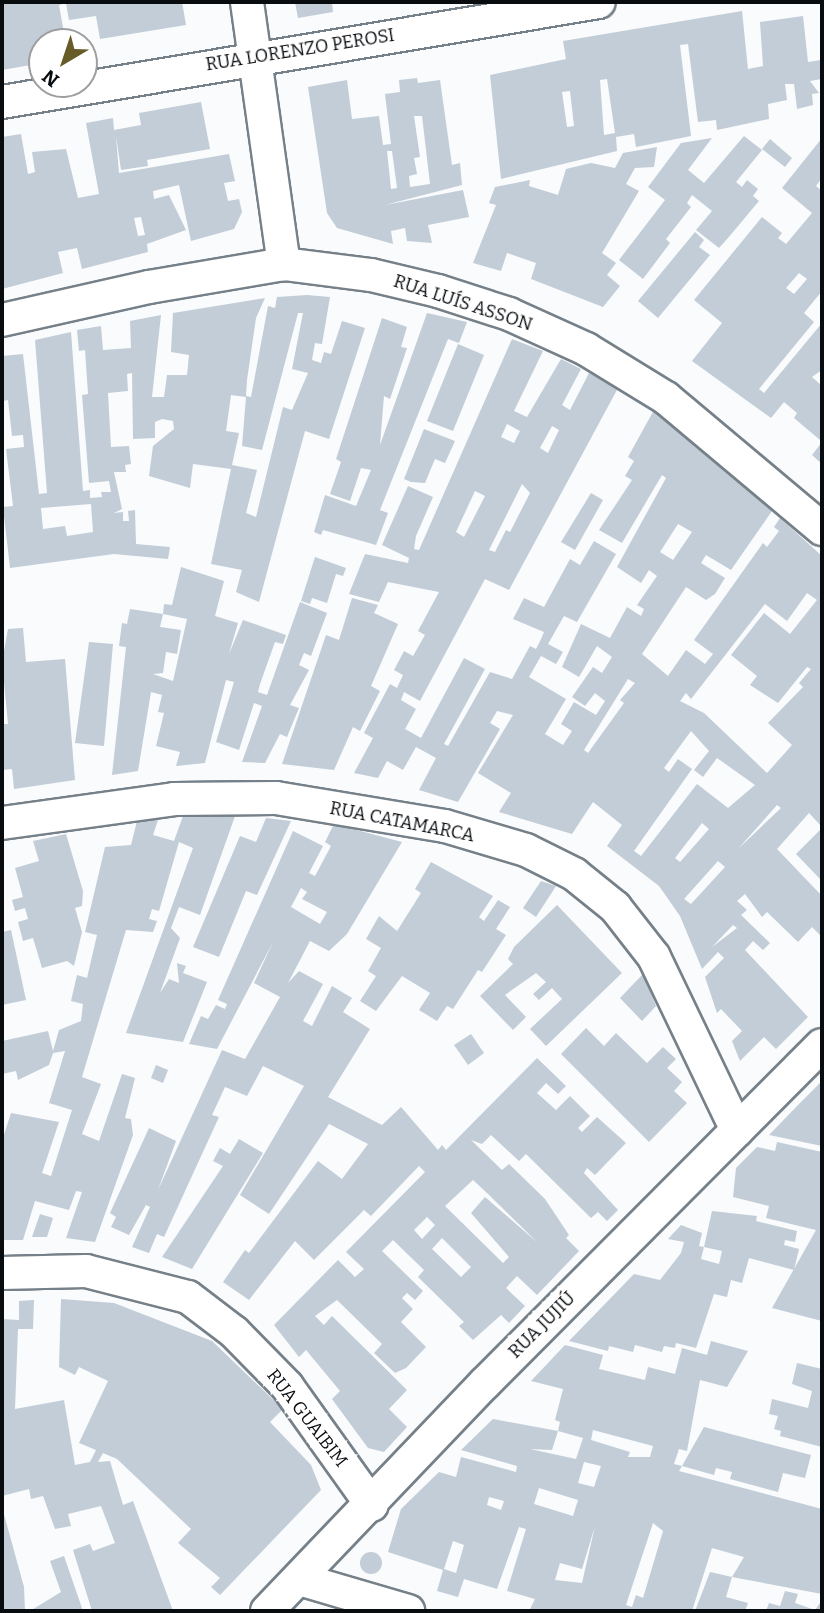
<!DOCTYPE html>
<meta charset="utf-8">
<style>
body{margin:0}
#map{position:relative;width:824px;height:1613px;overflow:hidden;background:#f9fbfd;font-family:Bitter,serif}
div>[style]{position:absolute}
.building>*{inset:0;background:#c2cdd7}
.round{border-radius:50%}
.roads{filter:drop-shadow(2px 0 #768088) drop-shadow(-2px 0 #768088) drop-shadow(0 2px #768088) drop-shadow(0 -2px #768088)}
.street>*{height:32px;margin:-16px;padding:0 16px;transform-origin:16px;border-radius:16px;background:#fff}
span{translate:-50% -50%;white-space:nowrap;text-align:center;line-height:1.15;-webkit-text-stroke:7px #fff;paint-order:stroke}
.street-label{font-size:18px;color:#090c0f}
.frame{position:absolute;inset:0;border:4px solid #090c0f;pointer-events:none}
.north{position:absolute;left:28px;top:28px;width:70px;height:70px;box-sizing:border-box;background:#fff;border:2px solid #9d9e9f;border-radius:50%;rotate:219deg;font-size:19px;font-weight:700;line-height:28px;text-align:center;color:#090c0f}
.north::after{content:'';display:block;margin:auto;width:24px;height:32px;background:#675c28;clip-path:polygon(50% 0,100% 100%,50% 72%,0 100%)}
</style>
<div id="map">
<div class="building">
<i style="clip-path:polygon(2px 2px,182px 2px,186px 25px,100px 39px,96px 16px,69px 20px,66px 3px,59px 5px,64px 33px,71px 32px,72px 42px,42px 42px,42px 63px,2px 70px)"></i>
<i style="clip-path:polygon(295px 2px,332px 2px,333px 12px,298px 18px)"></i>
<i style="clip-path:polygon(evenodd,742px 11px,748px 69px,763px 66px,760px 22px,803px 16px,808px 62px,821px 60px,822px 79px,810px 81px,819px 93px,812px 94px,813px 105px,797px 109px,794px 84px,785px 84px,787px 100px,768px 104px,769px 119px,717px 130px,716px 120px,698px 122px,688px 44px,680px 45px,691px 136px,636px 147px,634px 134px,616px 137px,617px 151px,501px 179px,490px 75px,566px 59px,563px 41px,742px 11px,607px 79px,615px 133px,604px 135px,600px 80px,607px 79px,742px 11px,570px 91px,574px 126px,567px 127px,562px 92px,570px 91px)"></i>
<i style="clip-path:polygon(evenodd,417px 78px,418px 83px,440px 80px,452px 165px,460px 163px,462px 185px,385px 205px,463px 190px,469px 217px,428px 225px,432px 243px,407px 241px,405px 228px,391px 231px,393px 244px,337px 228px,327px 213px,308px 87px,347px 80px,352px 119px,379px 116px,383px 145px,391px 144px,385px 94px,400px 92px,399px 80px,417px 78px,414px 116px,422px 116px,430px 184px,410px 187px,409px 176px,417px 174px,414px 158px,420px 157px,414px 116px,417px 78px,387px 151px,392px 151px,397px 188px,391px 189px,387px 151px)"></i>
<i style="clip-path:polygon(evenodd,201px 102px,210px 149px,147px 160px,148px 166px,121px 170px,116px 136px,119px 173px,229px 154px,235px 181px,224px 183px,228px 201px,239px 199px,242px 212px,234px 229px,191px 241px,179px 185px,153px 191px,154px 199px,169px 195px,186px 230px,147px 244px,148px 252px,82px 269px,77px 248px,58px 252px,63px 273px,2px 289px,2px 137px,21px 134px,28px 174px,35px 172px,32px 152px,66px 149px,78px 198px,99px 194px,86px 123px,113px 118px,114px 130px,141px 125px,139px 113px,201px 102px,141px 217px,145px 235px,138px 236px,134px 218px,141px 217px)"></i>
<i style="clip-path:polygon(744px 136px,762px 150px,736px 182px,742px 187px,747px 180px,758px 189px,753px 196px,759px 201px,728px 238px,719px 248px,696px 230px,712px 211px,692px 195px,687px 203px,691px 207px,666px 239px,670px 243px,643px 279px,619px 260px,665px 200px,648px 187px,681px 143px,712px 138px,688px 170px,704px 183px)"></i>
<i style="clip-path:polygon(evenodd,822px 138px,822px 178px,816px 186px,822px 191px,822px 291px,804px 313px,814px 322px,759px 389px,764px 393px,822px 323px,822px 370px,812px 377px,822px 386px,820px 440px,794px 418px,797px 413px,784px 402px,771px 418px,692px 361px,722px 323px,694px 300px,762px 217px,782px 233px,778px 238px,786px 244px,812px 213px,782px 188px,822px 138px,799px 273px,807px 279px,794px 294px,786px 288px,799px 273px)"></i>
<i style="clip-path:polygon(770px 139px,792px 158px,785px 167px,762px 149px)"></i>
<i style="clip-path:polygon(657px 147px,654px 167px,635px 168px,626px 184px,639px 191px,602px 253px,616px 263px,607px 275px,620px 286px,603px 307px,531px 279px,536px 263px,507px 253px,501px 271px,473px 263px,496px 205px,489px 203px,495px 187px,530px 180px,529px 186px,558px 195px,566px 169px,591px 163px,615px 168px,623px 153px)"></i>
<i style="clip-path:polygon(695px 232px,704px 240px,699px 247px,710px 255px,658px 318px,638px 301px)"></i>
<i style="clip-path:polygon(evenodd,307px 295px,330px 297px,322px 344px,315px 343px,312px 360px,321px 363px,324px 352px,331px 354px,342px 321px,365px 328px,329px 439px,305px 431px,259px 602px,236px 592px,242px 570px,211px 564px,231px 469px,193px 464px,190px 488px,149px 476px,153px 446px,174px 429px,173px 421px,162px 419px,155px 422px,155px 438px,133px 439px,132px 373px,127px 374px,128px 391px,108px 393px,111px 447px,129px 446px,131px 464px,125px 465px,126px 472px,114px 472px,122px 509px,114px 513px,123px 512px,123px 521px,129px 521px,128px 511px,135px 510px,136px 544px,170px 547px,168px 559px,114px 554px,10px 568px,3px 507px,13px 506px,6px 449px,24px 447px,23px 435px,12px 436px,8px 400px,2px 401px,2px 356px,23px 354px,39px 494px,47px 493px,35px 340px,71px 332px,83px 491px,90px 490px,90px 498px,102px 497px,101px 492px,111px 492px,109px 481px,89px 483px,82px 395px,88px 394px,85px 350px,79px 351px,77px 330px,101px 326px,103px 350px,131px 348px,130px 321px,161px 315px,152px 397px,164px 397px,167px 375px,187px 375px,189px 355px,171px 352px,173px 313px,265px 298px,256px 318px,247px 380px,246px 396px,251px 397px,268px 306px,275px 308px,277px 297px,307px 295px,298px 313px,303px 313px,292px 369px,308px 373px,292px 410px,283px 407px,256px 517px,246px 513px,257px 470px,232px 465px,239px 433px,226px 431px,231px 395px,246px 397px,242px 446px,262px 450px,298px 313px,307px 295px,91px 504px,93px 532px,67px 536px,65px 526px,43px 529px,41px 508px,91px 504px)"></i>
<i style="clip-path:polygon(427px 313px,467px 322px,459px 343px,448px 339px,380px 510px,388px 513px,376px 545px,323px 530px,321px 535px,314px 532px,325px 495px,356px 506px,371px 470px,361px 468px,350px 501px,330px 494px,341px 462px,336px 459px,382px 318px,407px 327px,401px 347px,407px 348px,390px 399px,384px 396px,380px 445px)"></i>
<i style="clip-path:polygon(evenodd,512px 339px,543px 351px,514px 411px,527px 417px,561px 359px,581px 369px,562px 405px,570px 410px,589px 373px,618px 388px,509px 590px,485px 579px,420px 701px,404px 692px,401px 700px,416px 709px,405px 729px,421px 738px,464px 658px,485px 669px,444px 744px,448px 746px,490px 672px,512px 679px,530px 646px,536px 649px,541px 639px,544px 632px,513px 619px,524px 598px,544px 607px,570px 559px,580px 565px,594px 541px,616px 554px,577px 622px,564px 616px,548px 644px,563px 652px,556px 664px,541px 656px,529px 677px,566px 699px,545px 734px,563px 745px,572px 731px,561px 724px,574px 702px,596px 715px,605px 701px,595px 693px,585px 706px,572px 697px,593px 667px,602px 673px,612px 657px,597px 646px,579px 677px,562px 667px,581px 624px,610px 638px,627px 607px,641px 616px,644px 609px,637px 605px,657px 576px,649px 570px,641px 583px,617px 567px,666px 478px,662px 475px,622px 543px,599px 530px,632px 480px,625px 476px,634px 461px,628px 457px,654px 410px,686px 435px,772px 511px,731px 570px,706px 555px,701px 563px,725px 578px,715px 594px,706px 600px,686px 587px,642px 654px,668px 676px,686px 650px,705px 664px,713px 654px,694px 640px,763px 543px,767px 547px,779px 531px,774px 527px,780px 518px,822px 556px,822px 827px,809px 813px,777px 849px,822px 896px,822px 937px,812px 927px,798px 942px,767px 912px,762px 917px,745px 894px,737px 901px,747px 910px,741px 915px,770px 943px,763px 950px,753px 941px,745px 950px,808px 1017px,776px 1049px,764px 1037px,740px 1061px,732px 1041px,742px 1031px,721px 1009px,717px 1013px,705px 977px,724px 958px,718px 952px,702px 969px,680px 916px,659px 886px,607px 846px,622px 825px,593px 802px,572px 834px,499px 812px,511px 793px,478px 773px,513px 715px,497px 711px,490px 723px,500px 729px,458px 802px,419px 790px,436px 758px,416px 747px,403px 770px,387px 761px,378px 778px,354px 773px,373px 738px,364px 733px,390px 684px,397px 688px,403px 675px,394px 670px,404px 651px,413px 656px,425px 635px,418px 631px,439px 592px,388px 582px,379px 602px,349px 594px,365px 554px,408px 563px,409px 558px,382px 545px,408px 486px,433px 497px,416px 536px,414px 549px,419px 550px,512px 339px,507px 424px,520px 431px,514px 443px,501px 437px,507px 424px,512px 339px,552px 426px,559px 430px,548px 453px,540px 448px,552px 426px,512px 339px,522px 484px,530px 493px,510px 532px,506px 530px,495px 552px,489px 550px,522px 484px,512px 339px,475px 491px,485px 496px,464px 537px,456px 532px,475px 491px,512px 339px,678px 524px,692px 532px,673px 560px,660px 552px,678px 524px,512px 339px,807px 593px,817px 600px,790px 634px,764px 613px,731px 655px,757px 676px,750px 685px,778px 703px,807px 667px,811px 669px,799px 683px,803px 687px,768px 723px,792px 745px,767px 773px,704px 713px,680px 701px,686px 693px,691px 699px,765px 604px,787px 621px,807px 593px,512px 339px,628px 679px,635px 683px,620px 700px,624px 703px,588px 753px,584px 750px,628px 679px,512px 339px,691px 731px,709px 751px,694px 770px,703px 777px,717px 758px,755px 785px,728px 808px,697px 784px,641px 856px,634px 851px,692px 769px,678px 759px,669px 772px,664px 768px,691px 731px,512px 339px,777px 805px,781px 808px,738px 849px,777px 805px,512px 339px,702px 823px,709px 829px,680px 862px,675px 858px,702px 823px,512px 339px,718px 861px,725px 867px,691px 904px,684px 899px,718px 861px,512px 339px,733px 925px,737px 928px,712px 947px,733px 925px)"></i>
<i style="clip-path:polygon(458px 344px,484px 355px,453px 431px,427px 421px)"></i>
<i style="clip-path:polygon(424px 429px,455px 441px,445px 463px,435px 459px,425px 483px,411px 482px,404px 479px)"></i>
<i style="clip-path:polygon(822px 442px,822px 464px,812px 455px)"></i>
<i style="clip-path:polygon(591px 493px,603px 500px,575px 550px,561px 542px)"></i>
<i style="clip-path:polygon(315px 557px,346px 568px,343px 576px,336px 574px,327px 603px,312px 598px,310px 604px,301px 601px)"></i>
<i style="clip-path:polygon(181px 567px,224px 581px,215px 616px,238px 623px,229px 654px,243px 620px,286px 635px,283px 644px,275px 642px,260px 684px,258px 692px,267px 695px,300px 602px,327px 613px,311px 656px,304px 653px,299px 665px,309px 670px,290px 705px,299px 708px,287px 737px,280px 734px,265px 763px,242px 762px,262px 706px,254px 703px,239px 750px,216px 742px,234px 682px,226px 680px,205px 763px,176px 766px,180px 752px,156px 746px,164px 713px,158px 712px,162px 695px,151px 692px,138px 771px,112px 775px,126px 647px,119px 646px,122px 623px,127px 624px,130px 609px,163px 614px,160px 627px,181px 630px,177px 654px,166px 652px,163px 673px,153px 674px,173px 681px,187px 619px,163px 614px,164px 604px,172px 605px)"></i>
<i style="clip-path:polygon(352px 598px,378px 605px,374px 613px,398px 624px,371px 686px,380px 691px,360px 731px,353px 727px,334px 770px,282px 764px,326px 635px,339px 640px)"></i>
<i style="clip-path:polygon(23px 628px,26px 662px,65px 659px,75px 780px,14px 789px,12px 769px,2px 770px,2px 724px,8px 724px,2px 662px,8px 629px)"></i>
<i style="clip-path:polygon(89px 642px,113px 644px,104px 746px,75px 743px)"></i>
<i style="clip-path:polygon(183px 816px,235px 816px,200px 915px,179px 907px,171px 928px,180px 938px,160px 993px,169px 979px,179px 983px,177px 963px,186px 966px,183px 973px,207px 982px,183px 1042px,126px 1033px,193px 848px,179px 842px,159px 911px,152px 909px,149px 919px,157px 921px,153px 932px,126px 930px,82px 1077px,101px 1084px,82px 1134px,99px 1141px,122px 1074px,135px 1078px,125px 1118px,131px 1119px,133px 1135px,95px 1242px,66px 1238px,82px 1192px,76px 1191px,69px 1210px,35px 1201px,23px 1240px,2px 1240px,2px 1141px,11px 1113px,59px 1122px,42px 1173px,51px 1176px,72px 1110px,49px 1103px,65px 1051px,53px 1053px,49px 1065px,18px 1080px,16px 1071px,2px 1074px,2px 1041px,48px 1031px,53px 1051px,59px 1030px,81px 1021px,83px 1004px,71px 1001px,77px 975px,87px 978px,97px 935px,85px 932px,105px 847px,131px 845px,137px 821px,159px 817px,153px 835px,174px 841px)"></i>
<i style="clip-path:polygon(266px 818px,291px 821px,257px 895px,246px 891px,219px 957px,193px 947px,240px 836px,256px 842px)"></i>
<i style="clip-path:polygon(evenodd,334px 824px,402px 842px,347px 934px,329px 951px,310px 941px,288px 983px,299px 971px,323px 984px,303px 1021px,312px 1026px,332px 986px,352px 998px,343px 1012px,370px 1029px,328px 1097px,382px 1125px,401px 1107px,438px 1150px,442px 1145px,446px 1150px,537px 1058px,566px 1086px,558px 1094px,546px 1083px,537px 1093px,556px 1110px,570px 1096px,590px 1116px,578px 1128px,582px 1132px,597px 1117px,626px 1143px,595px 1175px,587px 1168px,584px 1173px,618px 1210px,607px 1221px,598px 1212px,591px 1218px,526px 1154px,519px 1161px,491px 1135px,482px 1144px,471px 1140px,502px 1170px,509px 1164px,545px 1199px,569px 1235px,566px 1238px,579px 1251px,537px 1295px,517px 1276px,506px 1288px,525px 1306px,509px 1323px,501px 1315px,473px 1340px,459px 1326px,464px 1322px,418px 1277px,424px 1270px,393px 1240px,382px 1251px,423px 1291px,415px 1300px,407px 1293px,402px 1298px,413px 1309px,401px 1322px,426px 1347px,406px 1368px,395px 1373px,374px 1353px,382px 1344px,337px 1300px,315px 1316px,324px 1325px,332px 1316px,407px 1390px,389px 1409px,407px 1427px,384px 1452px,368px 1448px,332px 1399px,340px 1391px,306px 1350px,299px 1357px,274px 1325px,338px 1260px,355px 1277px,364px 1269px,346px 1252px,425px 1172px,419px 1166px,371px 1216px,364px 1210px,314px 1260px,295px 1241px,249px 1300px,223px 1282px,245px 1250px,249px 1253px,318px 1161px,342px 1179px,368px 1144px,329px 1124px,269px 1214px,240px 1195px,304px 1086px,263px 1066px,247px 1096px,225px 1087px,212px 1115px,219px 1117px,164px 1237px,157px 1234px,149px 1253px,132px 1247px,150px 1207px,146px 1205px,129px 1235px,111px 1227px,116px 1217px,110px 1213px,149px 1128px,176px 1141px,158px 1190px,222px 1050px,245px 1059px,280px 997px,254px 983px,273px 942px,217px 1049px,189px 1044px,201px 1016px,208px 1019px,216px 1005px,225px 1009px,227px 1004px,218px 1000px,293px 831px,323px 846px,309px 873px,315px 876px,331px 846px,325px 842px,334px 824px,301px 888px,307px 892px,302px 899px,327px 912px,320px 924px,291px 907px,301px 888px,334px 824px,473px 1180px,487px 1193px,538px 1243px,485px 1197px,471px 1213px,509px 1257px,503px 1263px,445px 1206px,473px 1180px,334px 824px,427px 1217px,435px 1225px,422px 1239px,414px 1230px,427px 1217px,334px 824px,442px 1238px,471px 1267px,461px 1277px,432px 1249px,442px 1238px)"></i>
<i style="clip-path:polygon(822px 828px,822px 881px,796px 854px)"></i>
<i style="clip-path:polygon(66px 834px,83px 891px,82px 906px,75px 908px,82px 932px,74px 966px,67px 961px,42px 968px,33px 938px,23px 941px,18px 922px,28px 919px,25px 908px,15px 911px,12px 900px,23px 897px,15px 868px,39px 861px,33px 841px)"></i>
<i style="clip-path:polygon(431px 862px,493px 896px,440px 976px,479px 917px,484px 921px,498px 900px,510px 907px,496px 929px,506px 935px,482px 972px,478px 970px,453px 1009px,447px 1006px,437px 1021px,419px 1010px,430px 993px,402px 976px,376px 1011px,360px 1001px,376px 976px,368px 971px,381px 948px,366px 939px,379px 916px,397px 931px,421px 893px,415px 889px)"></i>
<i style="clip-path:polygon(541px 881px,556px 886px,536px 917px,523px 908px)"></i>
<i style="clip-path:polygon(557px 905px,622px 973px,546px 1046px,530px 1029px,562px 999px,552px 988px,539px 1000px,533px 994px,546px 982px,536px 973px,505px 995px,526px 1017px,513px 1030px,480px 996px,513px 964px,508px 959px,514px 947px)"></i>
<i style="clip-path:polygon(11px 930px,26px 1000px,2px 1005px,2px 932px)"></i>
<i style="clip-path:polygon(643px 974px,656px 1006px,642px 1021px,620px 998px)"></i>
<i style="clip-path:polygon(586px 1028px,604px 1046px,616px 1033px,647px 1063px,663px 1047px,676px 1059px,667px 1068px,682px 1082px,674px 1091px,687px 1103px,649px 1142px,561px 1054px)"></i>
<i style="clip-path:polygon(471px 1034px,484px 1053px,468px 1065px,454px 1045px)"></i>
<i style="clip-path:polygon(156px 1065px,168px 1070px,163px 1083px,151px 1078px)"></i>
<i style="clip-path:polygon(822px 1081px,822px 1146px,769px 1135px,801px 1102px)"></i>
<i style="clip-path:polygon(239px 1139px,263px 1153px,192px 1269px,162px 1257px,223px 1166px,213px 1161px,220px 1148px,230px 1154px)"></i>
<i style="clip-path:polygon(777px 1142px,822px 1152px,822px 1321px,772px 1308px,816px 1230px,766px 1218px,769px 1206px,733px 1197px,736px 1168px,757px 1147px,775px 1151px)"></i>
<i style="clip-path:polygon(evenodd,712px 1211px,757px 1216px,756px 1221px,797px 1231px,795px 1242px,785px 1240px,784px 1245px,799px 1249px,794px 1270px,749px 1258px,742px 1283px,731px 1280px,727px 1297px,714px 1294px,696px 1348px,676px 1343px,675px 1348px,664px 1346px,662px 1352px,635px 1345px,633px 1352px,609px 1346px,608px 1351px,569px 1341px,634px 1274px,660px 1280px,681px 1253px,684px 1242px,668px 1239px,681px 1225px,702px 1233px,699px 1246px,704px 1247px,712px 1211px,704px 1247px,722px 1251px,719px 1264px,701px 1259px,704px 1247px)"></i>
<i style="clip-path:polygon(40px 1214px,53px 1218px,47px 1237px,32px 1237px)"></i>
<i style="clip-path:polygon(61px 1299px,114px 1303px,212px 1341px,283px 1409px,270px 1422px,311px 1465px,321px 1490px,220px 1595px,211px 1587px,220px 1578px,178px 1543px,191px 1529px,117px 1459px,103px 1453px,98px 1462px,110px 1461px,123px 1505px,133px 1501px,173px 1611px,92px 1611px,73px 1550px,90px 1544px,93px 1551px,115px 1543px,101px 1506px,68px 1514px,71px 1526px,55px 1529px,43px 1496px,31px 1499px,29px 1489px,2px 1496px,2px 1319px,19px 1320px,19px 1301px,34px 1300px,33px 1329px,18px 1329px,15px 1409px,64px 1400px,75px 1465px,90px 1462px,96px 1450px,79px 1443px,108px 1381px,79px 1367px,75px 1375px,59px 1367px)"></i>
<i style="clip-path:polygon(evenodd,711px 1341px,748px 1351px,727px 1387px,700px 1380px,687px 1451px,679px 1449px,674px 1464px,682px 1466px,679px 1471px,822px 1509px,822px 1594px,732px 1577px,744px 1557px,712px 1548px,692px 1611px,529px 1611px,535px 1599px,507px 1591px,526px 1529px,519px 1527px,497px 1589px,464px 1579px,458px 1597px,437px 1591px,443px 1570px,388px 1552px,401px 1509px,439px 1472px,456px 1477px,461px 1457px,516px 1472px,517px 1466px,461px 1450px,493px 1419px,558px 1431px,560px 1422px,555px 1420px,563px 1389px,531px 1381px,565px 1345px,603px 1355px,599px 1369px,645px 1380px,648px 1367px,675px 1374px,682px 1348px,707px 1355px,711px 1341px,593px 1430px,653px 1446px,650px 1457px,628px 1457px,630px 1452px,591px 1440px,593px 1430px,711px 1341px,558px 1431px,583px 1438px,576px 1459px,530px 1449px,552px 1450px,558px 1431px,711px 1341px,584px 1462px,601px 1466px,594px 1487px,578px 1483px,584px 1462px,711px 1341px,539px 1488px,578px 1500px,573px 1516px,534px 1504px,539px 1488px,711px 1341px,489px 1497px,504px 1501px,501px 1510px,487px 1505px,489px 1497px,711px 1341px,653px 1523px,663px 1531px,643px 1598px,636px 1595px,632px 1607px,626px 1605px,653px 1523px,711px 1341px,595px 1526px,582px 1583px,555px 1580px,560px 1563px,582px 1569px,595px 1526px,711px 1341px,453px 1541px,464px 1545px,456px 1573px,444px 1569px,453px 1541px)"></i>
<i style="clip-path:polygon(797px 1363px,822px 1369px,822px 1447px,780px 1436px,781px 1431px,774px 1429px,778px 1416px,769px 1414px,772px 1399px,808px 1408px,812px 1391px,792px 1384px)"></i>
<i style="clip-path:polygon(704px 1427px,811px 1455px,805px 1478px,783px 1473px,778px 1492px,730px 1479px,732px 1472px,716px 1468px,714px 1475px,682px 1466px)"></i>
<i style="clip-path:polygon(2px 1507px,24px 1587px,25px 1611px,2px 1611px)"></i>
<i class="round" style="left:360px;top:1552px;width:22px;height:22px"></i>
<i style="clip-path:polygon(64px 1556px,83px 1611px,30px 1611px,61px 1592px,50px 1561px)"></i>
<i style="clip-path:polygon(710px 1572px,732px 1577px,726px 1597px,748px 1603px,745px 1611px,695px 1611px)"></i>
<i style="clip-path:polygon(785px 1591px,798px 1594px,795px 1603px,815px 1610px,822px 1600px,822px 1611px,766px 1611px,769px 1603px,780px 1606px)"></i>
</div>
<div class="roads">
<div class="street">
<i style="left:247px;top:2px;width:265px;rotate:82deg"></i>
<i style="left:2px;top:102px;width:605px;rotate:-9.51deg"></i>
<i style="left:2px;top:320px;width:151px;rotate:-12.7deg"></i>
<i style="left:149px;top:287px;width:137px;rotate:-9.7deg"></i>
<i style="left:284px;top:264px;width:88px;rotate:7.2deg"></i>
<i style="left:371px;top:275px;width:69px;rotate:13.4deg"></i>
<i style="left:438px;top:291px;width:75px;rotate:17.9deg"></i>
<i style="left:509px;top:314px;width:85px;rotate:24.4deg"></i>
<i style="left:586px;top:349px;width:94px;rotate:31.5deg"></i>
<i style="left:666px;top:398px;width:204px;rotate:40deg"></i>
<i style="left:2px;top:823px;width:174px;rotate:-7.9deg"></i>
<i style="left:174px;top:799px;width:102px;rotate:-0.6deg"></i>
<i style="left:276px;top:798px;width:171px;rotate:9.4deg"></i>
<i style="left:445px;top:826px;width:84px;rotate:16.5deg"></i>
<i style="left:526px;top:850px;width:54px;rotate:26.6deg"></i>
<i style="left:574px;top:874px;width:53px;rotate:38.8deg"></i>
<i style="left:615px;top:907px;width:63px;rotate:52deg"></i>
<i style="left:654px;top:957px;width:192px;rotate:64.4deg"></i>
<i style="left:2px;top:1273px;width:84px;rotate:-1.4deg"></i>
<i style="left:86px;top:1271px;width:105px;rotate:14.3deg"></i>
<i style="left:188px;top:1297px;width:58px;rotate:37.3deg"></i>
<i style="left:234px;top:1332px;width:76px;rotate:45.5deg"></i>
<i style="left:287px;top:1386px;width:146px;rotate:54.5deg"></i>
<i style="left:299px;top:1579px;width:114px;rotate:16.4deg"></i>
<i style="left:267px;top:1611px;width:315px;rotate:-46.3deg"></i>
<i style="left:485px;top:1383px;width:477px;rotate:-45.1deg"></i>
</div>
</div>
<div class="street-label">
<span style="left:300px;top:50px;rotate:-9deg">RUA LORENZO PEROSI</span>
<span style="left:463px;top:303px;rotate:18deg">RUA LUÍS ASSON</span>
<span style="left:402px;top:822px;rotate:11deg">RUA CATAMARCA</span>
<span style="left:542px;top:1325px;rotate:-45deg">RUA JUJIÚ</span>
<span style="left:307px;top:1418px;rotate:52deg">RUA GUAIBIM</span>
</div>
<div class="frame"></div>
<div class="north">N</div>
</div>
